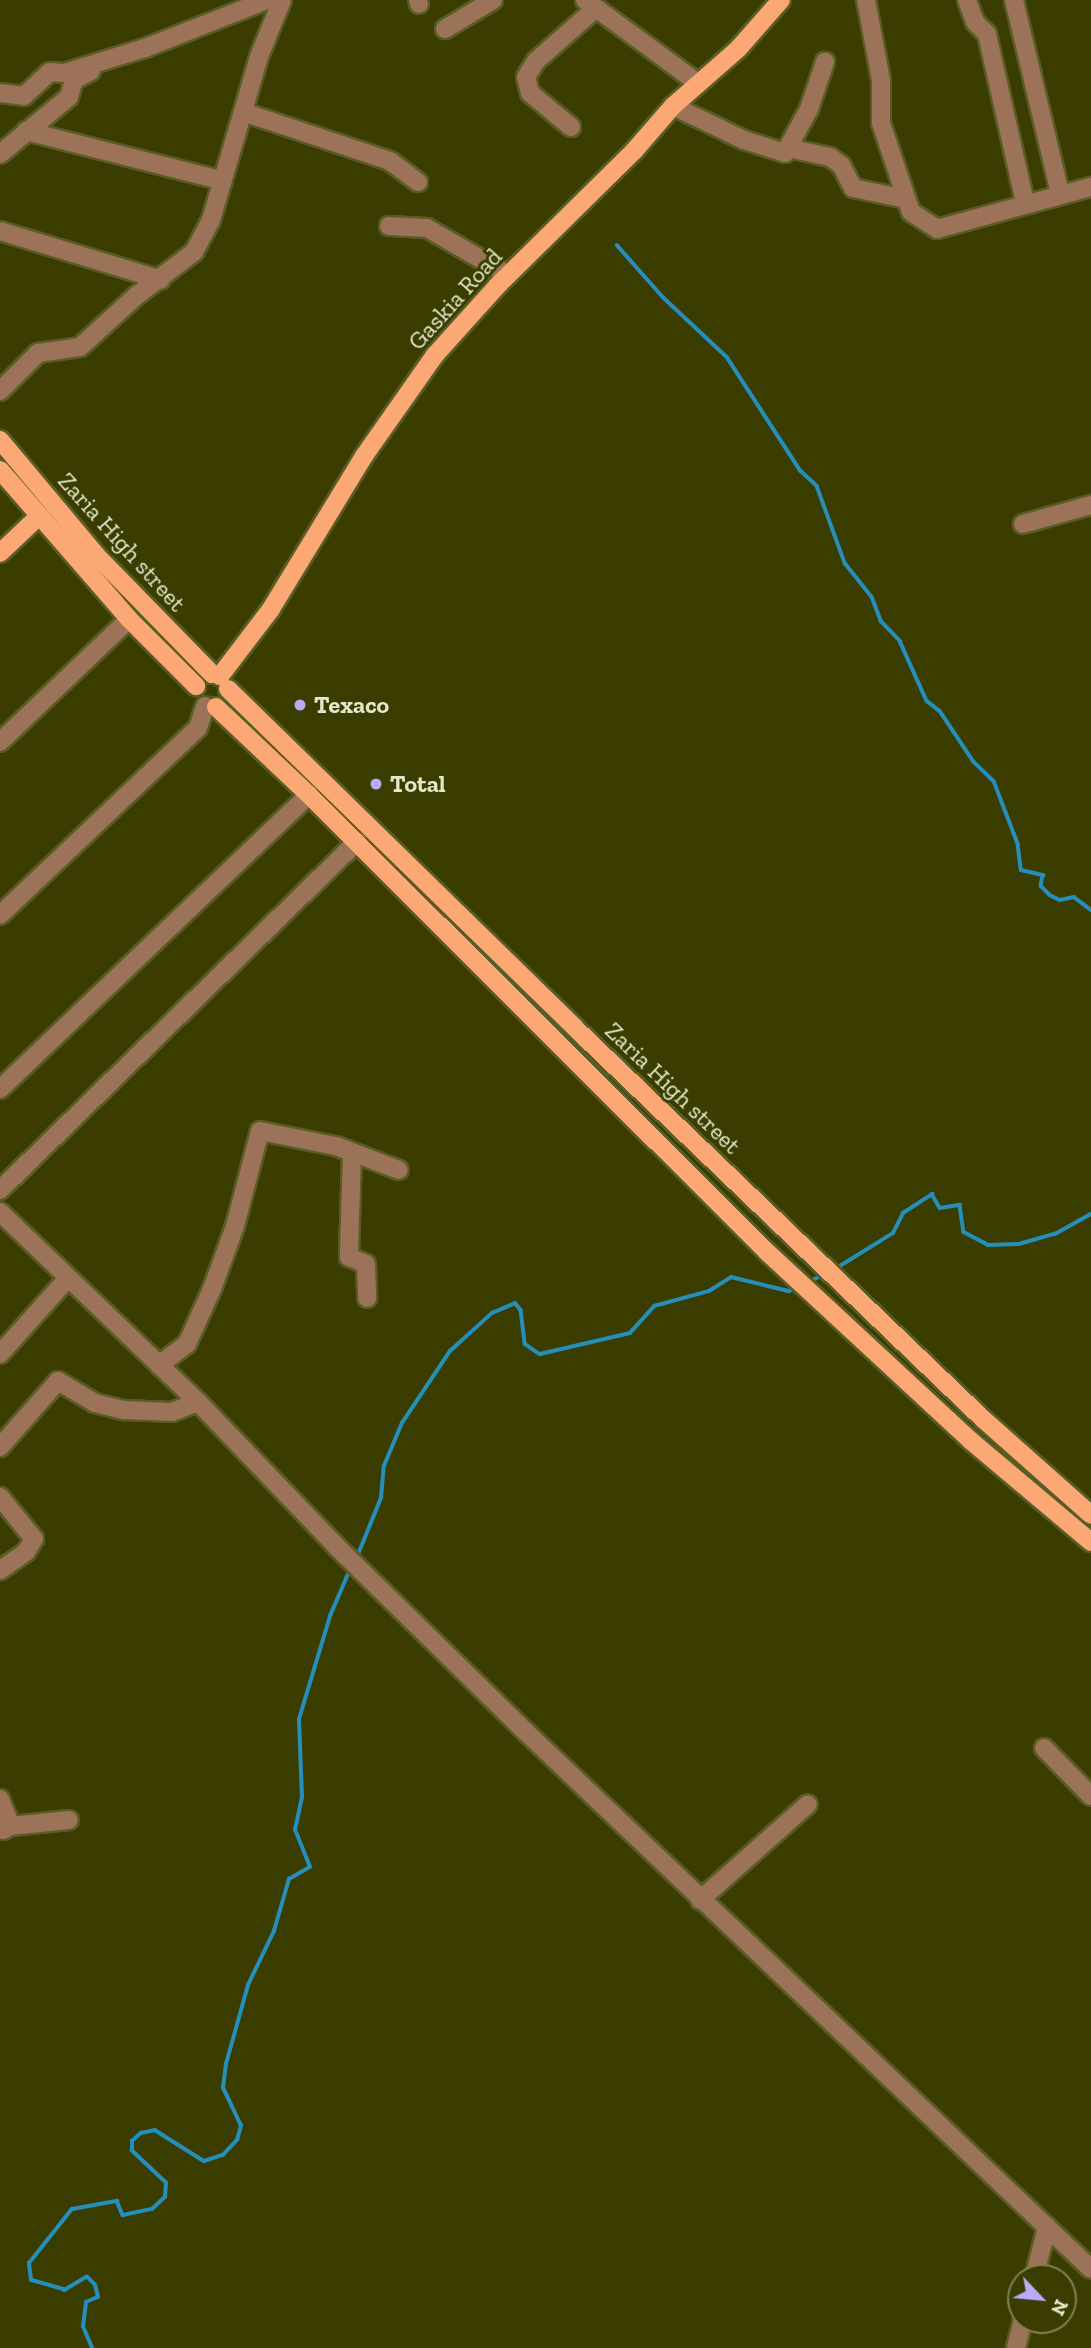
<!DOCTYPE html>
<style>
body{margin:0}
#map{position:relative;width:1091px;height:2348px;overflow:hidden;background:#3b3d00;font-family:"Zilla Slab",serif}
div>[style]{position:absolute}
.stream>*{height:3.5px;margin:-1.75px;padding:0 1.75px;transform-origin:1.75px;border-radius:1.75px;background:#258ebb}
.roads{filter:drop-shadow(2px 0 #595c24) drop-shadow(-2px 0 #595c24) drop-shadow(0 2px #595c24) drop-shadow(0 -2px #595c24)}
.minor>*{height:18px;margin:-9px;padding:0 9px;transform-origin:9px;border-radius:9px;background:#9c7259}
.major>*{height:18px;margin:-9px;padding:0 9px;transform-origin:9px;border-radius:9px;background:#fca874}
.dots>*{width:19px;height:19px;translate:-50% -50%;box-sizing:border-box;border:4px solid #3b3d00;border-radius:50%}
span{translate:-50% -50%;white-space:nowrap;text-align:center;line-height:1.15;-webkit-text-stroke:6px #3b3d00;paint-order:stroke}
.street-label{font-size:24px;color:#e4e7ca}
.poi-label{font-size:24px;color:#e4e7ca;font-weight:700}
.left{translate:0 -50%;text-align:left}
.north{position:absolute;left:1007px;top:2264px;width:70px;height:70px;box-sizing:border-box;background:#3b3d00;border:2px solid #7f8151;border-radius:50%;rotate:116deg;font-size:19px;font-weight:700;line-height:28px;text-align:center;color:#e4e7ca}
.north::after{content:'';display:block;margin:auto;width:24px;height:32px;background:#b9abf7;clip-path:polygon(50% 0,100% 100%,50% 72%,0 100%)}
</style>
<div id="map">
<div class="stream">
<i style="left:617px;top:245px;width:69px;rotate:48.5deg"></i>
<i style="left:663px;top:297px;width:88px;rotate:43.2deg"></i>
<i style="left:727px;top:357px;width:135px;rotate:57.1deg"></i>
<i style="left:800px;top:470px;width:23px;rotate:43deg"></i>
<i style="left:817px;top:486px;width:82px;rotate:70deg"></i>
<i style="left:845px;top:563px;width:43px;rotate:51.5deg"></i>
<i style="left:872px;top:597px;width:26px;rotate:69deg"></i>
<i style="left:881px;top:621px;width:28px;rotate:46deg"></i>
<i style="left:900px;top:641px;width:66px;rotate:65.8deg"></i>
<i style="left:927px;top:701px;width:16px;rotate:38deg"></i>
<i style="left:940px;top:711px;width:61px;rotate:56.3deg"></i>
<i style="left:974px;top:762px;width:28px;rotate:44deg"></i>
<i style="left:994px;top:781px;width:67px;rotate:69.1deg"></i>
<i style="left:1018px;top:844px;width:26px;rotate:83deg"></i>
<i style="left:1021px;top:870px;width:23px;rotate:13deg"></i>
<i style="left:1043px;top:875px;width:11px;rotate:100deg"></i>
<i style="left:1041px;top:886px;width:13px;rotate:45deg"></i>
<i style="left:1050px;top:895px;width:11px;rotate:27deg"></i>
<i style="left:1060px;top:900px;width:14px;rotate:-12deg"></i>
<i style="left:1074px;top:897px;width:21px;rotate:37deg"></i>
<i style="left:835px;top:1269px;width:68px;rotate:-31.8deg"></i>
<i style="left:893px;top:1233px;width:22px;rotate:-63deg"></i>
<i style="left:903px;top:1213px;width:35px;rotate:-33deg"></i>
<i style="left:932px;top:1194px;width:16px;rotate:60deg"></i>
<i style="left:940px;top:1208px;width:20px;rotate:-9deg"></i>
<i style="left:960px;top:1205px;width:27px;rotate:82deg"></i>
<i style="left:964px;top:1232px;width:27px;rotate:28deg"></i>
<i style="left:988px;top:1245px;width:31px;rotate:-2deg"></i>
<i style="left:1019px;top:1244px;width:37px;rotate:-16deg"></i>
<i style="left:1055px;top:1234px;width:41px;rotate:-29.1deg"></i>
<i style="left:807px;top:1283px;width:20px;rotate:-27deg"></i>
<i style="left:357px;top:1557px;width:64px;rotate:-67.9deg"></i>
<i style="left:381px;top:1498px;width:32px;rotate:-85deg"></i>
<i style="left:384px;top:1466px;width:47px;rotate:-67.3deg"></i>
<i style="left:402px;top:1423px;width:87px;rotate:-56.3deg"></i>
<i style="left:450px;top:1351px;width:57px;rotate:-42.1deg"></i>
<i style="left:492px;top:1313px;width:25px;rotate:-23deg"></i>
<i style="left:515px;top:1303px;width:9px;rotate:49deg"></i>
<i style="left:521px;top:1310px;width:34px;rotate:83deg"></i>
<i style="left:525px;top:1344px;width:18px;rotate:34deg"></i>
<i style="left:540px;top:1354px;width:92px;rotate:-13.1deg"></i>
<i style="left:630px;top:1333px;width:36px;rotate:-48deg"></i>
<i style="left:654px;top:1306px;width:57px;rotate:-15.3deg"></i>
<i style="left:709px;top:1291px;width:26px;rotate:-32deg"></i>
<i style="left:731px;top:1277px;width:60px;rotate:13.6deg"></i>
<i style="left:789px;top:1291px;width:9px;rotate:-27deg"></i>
<i style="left:92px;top:2348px;width:23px;rotate:-113deg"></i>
<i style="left:83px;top:2327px;width:25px;rotate:-83deg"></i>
<i style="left:86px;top:2302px;width:13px;rotate:-23deg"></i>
<i style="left:98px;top:2297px;width:12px;rotate:-104deg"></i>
<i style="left:95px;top:2285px;width:11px;rotate:-135deg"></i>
<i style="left:87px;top:2277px;width:26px;rotate:149deg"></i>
<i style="left:65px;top:2290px;width:35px;rotate:-164deg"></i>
<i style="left:31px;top:2280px;width:17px;rotate:-97deg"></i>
<i style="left:29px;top:2263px;width:69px;rotate:-51.5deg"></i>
<i style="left:72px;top:2209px;width:46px;rotate:-10.1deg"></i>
<i style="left:117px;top:2201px;width:15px;rotate:67deg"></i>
<i style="left:123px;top:2215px;width:30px;rotate:-12deg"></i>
<i style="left:152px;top:2209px;width:18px;rotate:-43deg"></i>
<i style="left:165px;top:2197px;width:14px;rotate:-86deg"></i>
<i style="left:166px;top:2183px;width:47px;rotate:-136.7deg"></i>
<i style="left:132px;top:2151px;width:10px;rotate:-90deg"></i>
<i style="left:132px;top:2141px;width:12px;rotate:-42deg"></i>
<i style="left:141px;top:2133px;width:14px;rotate:-12deg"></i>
<i style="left:155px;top:2130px;width:58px;rotate:32.3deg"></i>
<i style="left:204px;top:2161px;width:20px;rotate:-18deg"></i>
<i style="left:223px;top:2155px;width:21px;rotate:-47deg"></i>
<i style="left:237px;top:2140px;width:15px;rotate:-74deg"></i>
<i style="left:241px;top:2126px;width:42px;rotate:-115.3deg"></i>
<i style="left:223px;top:2088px;width:24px;rotate:-83deg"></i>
<i style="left:226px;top:2064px;width:82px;rotate:-74.4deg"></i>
<i style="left:248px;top:1985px;width:60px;rotate:-64.3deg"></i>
<i style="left:274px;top:1931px;width:54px;rotate:-73.9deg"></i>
<i style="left:289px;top:1879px;width:24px;rotate:-30deg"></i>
<i style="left:310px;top:1867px;width:40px;rotate:-112deg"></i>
<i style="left:295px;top:1830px;width:33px;rotate:-78deg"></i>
<i style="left:302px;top:1798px;width:79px;rotate:-92.2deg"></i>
<i style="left:299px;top:1719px;width:108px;rotate:-73.2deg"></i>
<i style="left:330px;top:1616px;width:53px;rotate:-66.8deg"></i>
</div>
<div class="roads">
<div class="minor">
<i style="left:418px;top:0;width:4px;rotate:76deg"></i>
<i style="left:585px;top:0;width:140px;rotate:36.3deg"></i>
<i style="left:866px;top:0;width:81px;rotate:79.4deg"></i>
<i style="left:881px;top:80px;width:43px;rotate:90deg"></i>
<i style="left:881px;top:123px;width:94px;rotate:71.4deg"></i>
<i style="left:911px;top:212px;width:31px;rotate:33deg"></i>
<i style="left:937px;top:229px;width:160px;rotate:-15.3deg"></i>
<i style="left:967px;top:0;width:23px;rotate:70deg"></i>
<i style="left:975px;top:22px;width:17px;rotate:45deg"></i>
<i style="left:987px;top:34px;width:172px;rotate:77.3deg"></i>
<i style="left:1014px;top:0;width:198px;rotate:76.6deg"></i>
<i style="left:445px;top:29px;width:56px;rotate:-31.1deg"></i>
<i style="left:0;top:93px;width:24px;rotate:7deg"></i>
<i style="left:24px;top:96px;width:35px;rotate:-43deg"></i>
<i style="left:50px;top:72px;width:14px;rotate:4deg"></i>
<i style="left:64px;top:73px;width:85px;rotate:-17.2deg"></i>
<i style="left:145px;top:48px;width:131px;rotate:-21.5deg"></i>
<i style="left:673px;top:106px;width:79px;rotate:25.6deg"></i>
<i style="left:744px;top:140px;width:43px;rotate:17.6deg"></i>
<i style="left:785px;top:153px;width:50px;rotate:-61.4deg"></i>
<i style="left:809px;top:109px;width:50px;rotate:-71.2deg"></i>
<i style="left:243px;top:112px;width:155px;rotate:18.4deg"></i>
<i style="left:390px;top:161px;width:35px;rotate:37deg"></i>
<i style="left:571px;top:127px;width:53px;rotate:-140.3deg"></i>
<i style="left:530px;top:93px;width:16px;rotate:-104deg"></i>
<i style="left:526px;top:77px;width:19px;rotate:-58deg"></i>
<i style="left:536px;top:61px;width:79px;rotate:-41.4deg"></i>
<i style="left:26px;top:131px;width:203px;rotate:14.2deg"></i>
<i style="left:788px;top:148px;width:43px;rotate:12.1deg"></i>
<i style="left:830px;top:157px;width:14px;rotate:36deg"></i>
<i style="left:841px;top:165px;width:26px;rotate:62deg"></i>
<i style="left:853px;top:188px;width:54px;rotate:11.7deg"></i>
<i style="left:0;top:154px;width:89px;rotate:-39.6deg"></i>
<i style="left:69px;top:97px;width:18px;rotate:-74deg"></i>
<i style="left:74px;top:80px;width:19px;rotate:-28deg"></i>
<i style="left:389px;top:226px;width:38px;rotate:3deg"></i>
<i style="left:427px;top:228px;width:94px;rotate:30.1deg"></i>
<i style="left:0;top:231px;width:168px;rotate:16.9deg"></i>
<i style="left:0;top:391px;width:54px;rotate:-45deg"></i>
<i style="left:38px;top:353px;width:42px;rotate:-8.1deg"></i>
<i style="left:80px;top:347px;width:76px;rotate:-42.3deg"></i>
<i style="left:136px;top:296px;width:73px;rotate:-37.2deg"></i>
<i style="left:194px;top:252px;width:36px;rotate:-62deg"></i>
<i style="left:211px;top:220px;width:173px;rotate:-73.6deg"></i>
<i style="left:260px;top:54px;width:58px;rotate:-67.8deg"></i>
<i style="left:1023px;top:524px;width:71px;rotate:-15.6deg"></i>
<i style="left:0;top:742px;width:178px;rotate:-43.6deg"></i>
<i style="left:0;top:915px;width:272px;rotate:-43.4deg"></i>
<i style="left:198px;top:728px;width:23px;rotate:-72deg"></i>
<i style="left:0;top:1089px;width:427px;rotate:-43.6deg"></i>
<i style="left:352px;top:1153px;width:104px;rotate:91.7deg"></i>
<i style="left:349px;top:1257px;width:18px;rotate:22deg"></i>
<i style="left:366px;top:1264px;width:34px;rotate:88deg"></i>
<i style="left:0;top:1190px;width:499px;rotate:-44.3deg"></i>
<i style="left:0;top:1212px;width:274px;rotate:43.8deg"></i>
<i style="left:198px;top:1402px;width:201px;rotate:46.2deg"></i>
<i style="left:337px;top:1547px;width:264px;rotate:44.4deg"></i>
<i style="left:526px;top:1732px;width:779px;rotate:43.54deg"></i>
<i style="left:0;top:1354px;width:101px;rotate:-48.2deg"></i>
<i style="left:159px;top:1365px;width:35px;rotate:-37deg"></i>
<i style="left:187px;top:1344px;width:60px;rotate:-65.6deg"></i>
<i style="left:212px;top:1289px;width:67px;rotate:-69.9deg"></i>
<i style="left:235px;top:1226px;width:98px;rotate:-75.3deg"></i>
<i style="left:260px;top:1131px;width:77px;rotate:11.2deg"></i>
<i style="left:336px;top:1146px;width:67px;rotate:20.9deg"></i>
<i style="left:0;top:1447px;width:88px;rotate:-48.7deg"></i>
<i style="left:58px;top:1381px;width:43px;rotate:30.7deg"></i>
<i style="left:95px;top:1403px;width:30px;rotate:14deg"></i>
<i style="left:124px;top:1410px;width:48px;rotate:2.4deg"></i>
<i style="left:172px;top:1412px;width:28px;rotate:-21deg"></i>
<i style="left:0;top:1497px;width:54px;rotate:51deg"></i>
<i style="left:34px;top:1539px;width:15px;rotate:122deg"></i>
<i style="left:26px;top:1552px;width:32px;rotate:145deg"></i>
<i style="left:1044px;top:1748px;width:67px;rotate:45.6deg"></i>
<i style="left:0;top:1799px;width:29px;rotate:68deg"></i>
<i style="left:11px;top:1826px;width:9px;rotate:153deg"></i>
<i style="left:11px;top:1826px;width:58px;rotate:-5.9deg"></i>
<i style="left:700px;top:1900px;width:144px;rotate:-41.6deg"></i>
<i style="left:1034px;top:2278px;width:53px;rotate:-75.7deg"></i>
<i style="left:1016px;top:2348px;width:29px;rotate:-76deg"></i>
</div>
<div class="major">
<i style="left:0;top:440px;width:151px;rotate:50.1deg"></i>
<i style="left:97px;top:556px;width:165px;rotate:45.7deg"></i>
<i style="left:0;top:470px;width:197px;rotate:49.1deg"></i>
<i style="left:129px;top:619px;width:95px;rotate:45deg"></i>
<i style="left:0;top:553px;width:52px;rotate:-43.5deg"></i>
<i style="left:220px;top:676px;width:84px;rotate:-52.7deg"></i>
<i style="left:271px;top:609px;width:179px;rotate:-58.7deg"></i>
<i style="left:364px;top:456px;width:123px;rotate:-54.9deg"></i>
<i style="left:435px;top:355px;width:94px;rotate:-48deg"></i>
<i style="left:498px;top:285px;width:191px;rotate:-44.6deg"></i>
<i style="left:634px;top:151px;width:60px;rotate:-49.1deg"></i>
<i style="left:673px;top:106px;width:86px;rotate:-41.2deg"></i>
<i style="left:738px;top:49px;width:65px;rotate:-48.7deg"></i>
<i style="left:228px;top:689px;width:485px;rotate:44.3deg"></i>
<i style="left:575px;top:1028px;width:565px;rotate:43.78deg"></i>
<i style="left:983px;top:1419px;width:144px;rotate:41.6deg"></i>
<i style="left:216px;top:707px;width:128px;rotate:43.4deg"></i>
<i style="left:309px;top:795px;width:647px;rotate:44.94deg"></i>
<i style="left:767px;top:1252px;width:278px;rotate:42.8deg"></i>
<i style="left:971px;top:1441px;width:157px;rotate:40.1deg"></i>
</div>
</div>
<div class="dots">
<i style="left:300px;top:705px;background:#b9abf7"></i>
<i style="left:376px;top:784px;background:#b9abf7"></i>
</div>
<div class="street-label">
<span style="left:455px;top:299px;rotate:-48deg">Gaskia Road</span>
<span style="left:122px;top:542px;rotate:48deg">Zaria High street</span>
<span style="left:673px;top:1088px;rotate:44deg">Zaria High street</span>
</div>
<div class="poi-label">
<span class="left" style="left:314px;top:705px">Texaco</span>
<span class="left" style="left:390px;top:784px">Total</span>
</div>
<div class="north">N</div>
</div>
